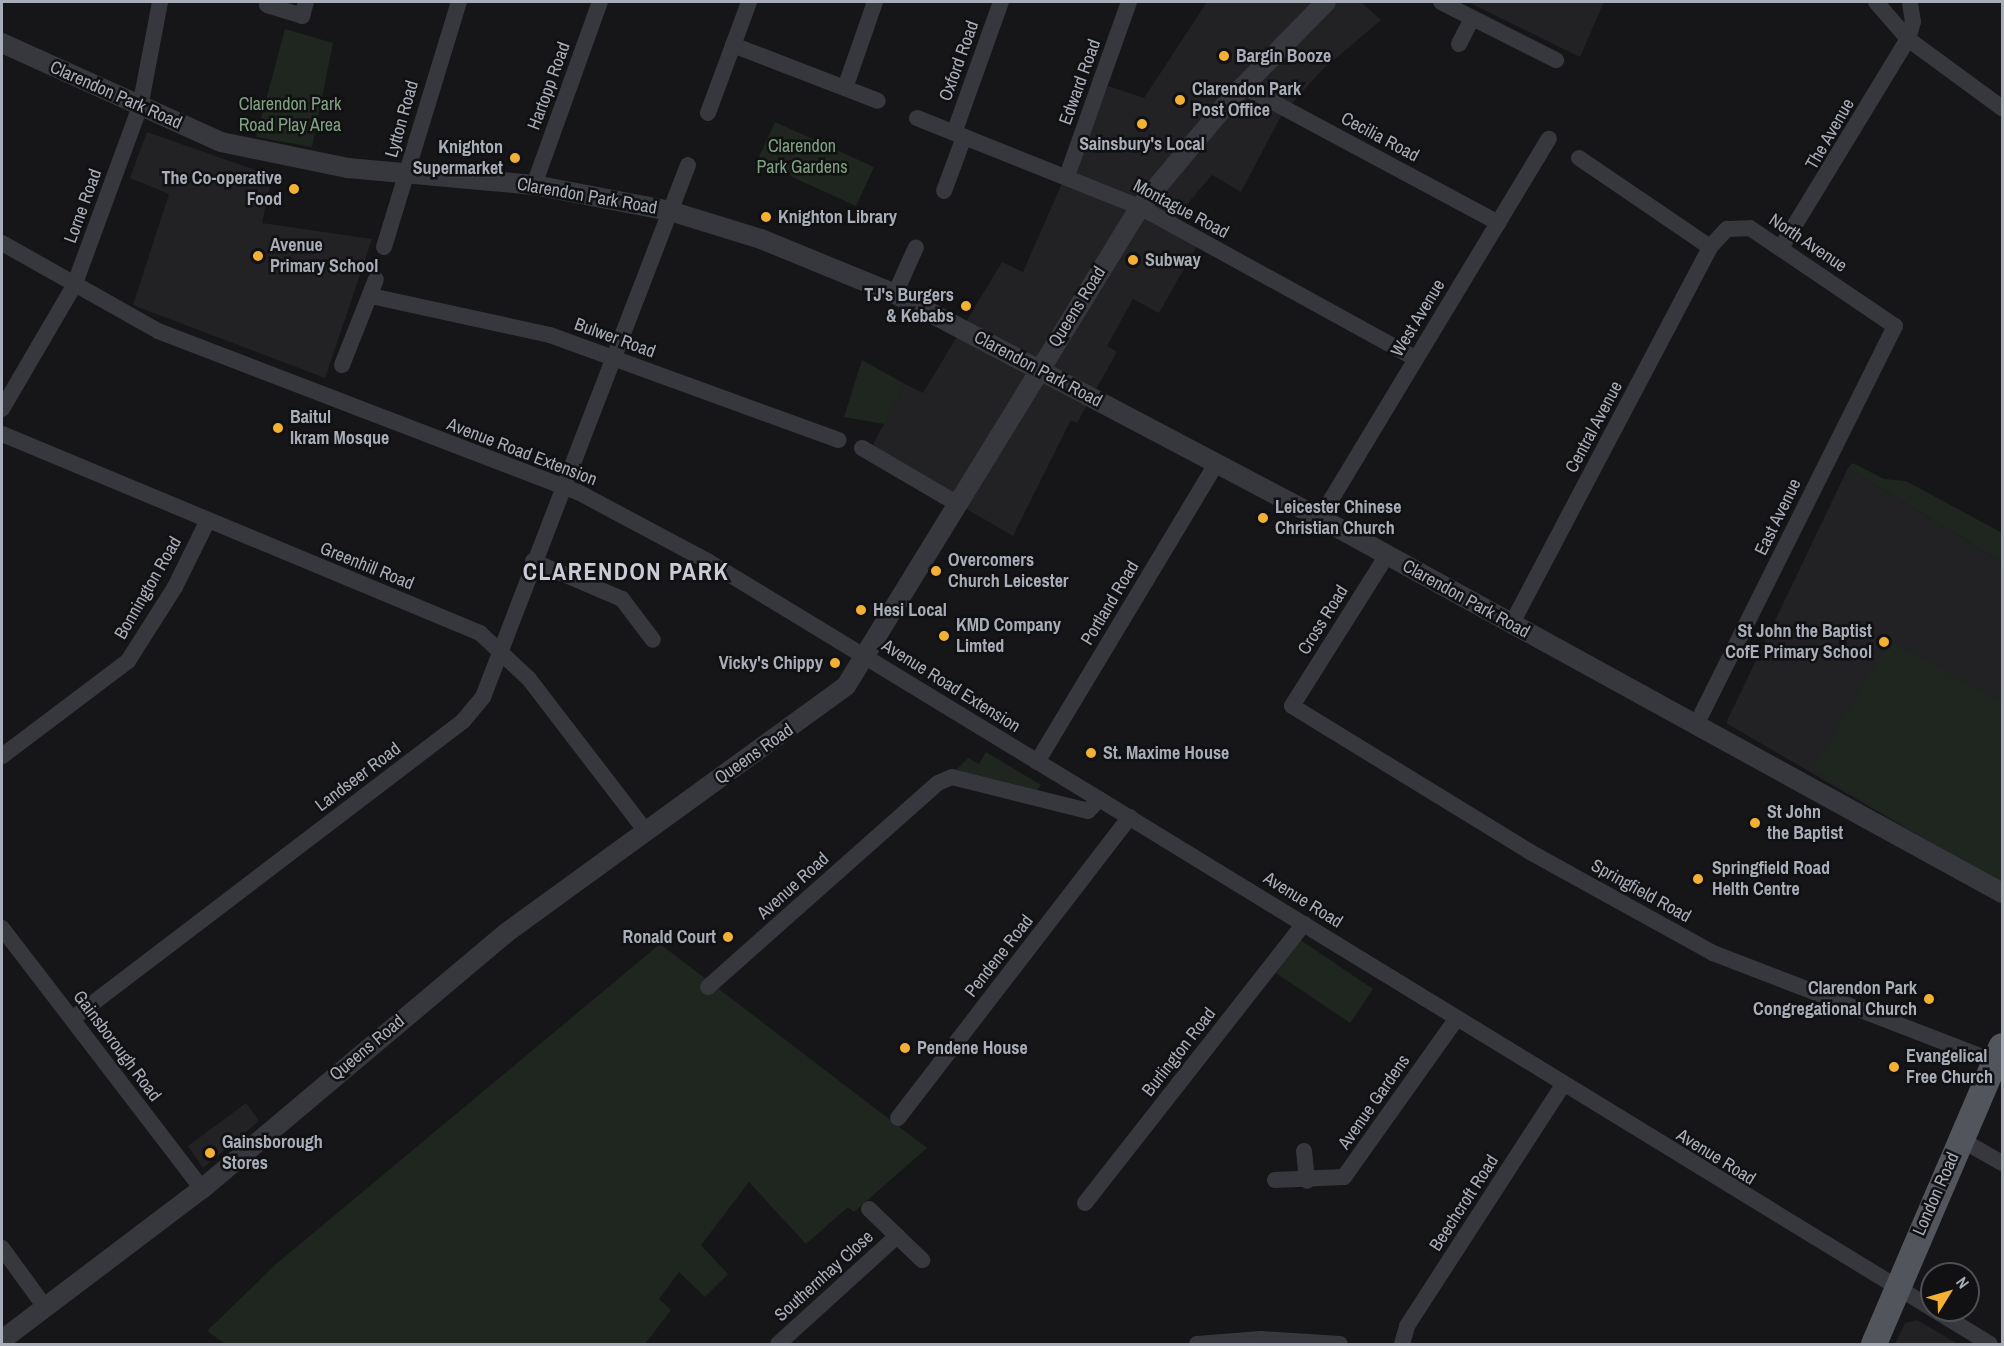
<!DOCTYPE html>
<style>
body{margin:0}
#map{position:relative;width:2004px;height:1346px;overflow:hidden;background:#161618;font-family:"Archivo Narrow",sans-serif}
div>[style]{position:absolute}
.built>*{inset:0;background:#222225}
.green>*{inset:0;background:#1e261f}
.minor>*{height:16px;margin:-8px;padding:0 8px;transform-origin:8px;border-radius:8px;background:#37383d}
.tertiary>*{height:20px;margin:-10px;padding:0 10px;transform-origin:10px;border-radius:10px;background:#37383d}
.primary>*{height:26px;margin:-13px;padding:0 13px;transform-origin:13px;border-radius:13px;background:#53555c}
.dots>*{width:16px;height:16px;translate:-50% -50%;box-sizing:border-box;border:3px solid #111113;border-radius:50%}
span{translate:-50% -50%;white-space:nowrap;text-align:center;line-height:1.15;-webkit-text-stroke:5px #111113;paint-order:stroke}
.poi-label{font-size:18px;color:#a8adb8;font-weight:700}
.left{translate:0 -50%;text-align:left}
.right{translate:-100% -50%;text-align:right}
.street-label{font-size:18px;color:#a8adb8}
.park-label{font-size:18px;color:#7fa381}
.district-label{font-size:24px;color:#c9ccd4;font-weight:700;letter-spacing:1.5px}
.frame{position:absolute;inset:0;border:3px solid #a8adb8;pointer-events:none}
.north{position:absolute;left:1920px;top:1262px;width:60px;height:60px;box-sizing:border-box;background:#111113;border:2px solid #4d4f55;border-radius:50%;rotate:53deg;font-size:16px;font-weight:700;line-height:24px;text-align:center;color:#a8adb8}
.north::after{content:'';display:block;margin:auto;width:21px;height:27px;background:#f2b134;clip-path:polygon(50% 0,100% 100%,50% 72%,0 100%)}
</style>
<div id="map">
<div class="built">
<i style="clip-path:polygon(1207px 2px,1361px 2px,1381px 20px,1321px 71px,1281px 116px,1241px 192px,1212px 175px,1177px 216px,1172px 224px,1199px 240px,1194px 251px,1159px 313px,1133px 299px,1107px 346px,1117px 352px,1077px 423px,1071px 420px,1013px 536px,869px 452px,905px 384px,923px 393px,1002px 262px,1023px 272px,1064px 179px,1077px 167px,1108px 86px,1144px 98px)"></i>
<i style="clip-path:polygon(1468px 2px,1604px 2px,1580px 57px)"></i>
<i style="clip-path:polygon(147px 132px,272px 176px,262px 223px,372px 239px,325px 378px,133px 305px,169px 194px,130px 178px)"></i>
<i style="clip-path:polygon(1848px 468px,2002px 562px,2002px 884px,1726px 723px)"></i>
<i style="clip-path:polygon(246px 1103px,259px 1121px,203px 1168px,188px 1146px)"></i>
<i style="clip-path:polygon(1917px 1320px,1958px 1344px,1895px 1344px,1905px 1323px)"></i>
</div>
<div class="green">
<i style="clip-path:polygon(285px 29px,333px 43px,312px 147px,256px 137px)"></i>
<i style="clip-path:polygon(775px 122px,874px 167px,856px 206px,757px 161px)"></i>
<i style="clip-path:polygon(862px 360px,905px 384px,884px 424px,844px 417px)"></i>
<i style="clip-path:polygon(1853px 463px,1884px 479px,1906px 481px,2002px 533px,2002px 562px,1848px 468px)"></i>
<i style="clip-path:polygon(1890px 641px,2002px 702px,2002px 884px,1812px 770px)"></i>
<i style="clip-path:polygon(986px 752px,1041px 785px,1037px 790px,956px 770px,968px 758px,979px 764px)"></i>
<i style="clip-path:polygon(1299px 939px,1373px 989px,1350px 1023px,1276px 973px)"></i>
<i style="clip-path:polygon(660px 944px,927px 1148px,854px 1212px,848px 1207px,806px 1244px,749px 1182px,701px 1245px,728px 1274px,705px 1297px,679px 1272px,659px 1299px,671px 1310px,645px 1344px,226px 1344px,207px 1331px,275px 1265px)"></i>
</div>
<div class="minor">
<i style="left:1441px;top:2px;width:129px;rotate:26.8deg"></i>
<i style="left:1876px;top:2px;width:49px;rotate:49.1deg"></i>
<i style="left:1908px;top:39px;width:117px;rotate:36.3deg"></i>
<i style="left:267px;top:5px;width:37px;rotate:17deg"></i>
<i style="left:302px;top:16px;width:15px;rotate:-74deg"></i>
<i style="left:1459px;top:44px;width:27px;rotate:-63deg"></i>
<i style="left:733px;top:45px;width:155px;rotate:21.1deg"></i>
<i style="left:1243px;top:86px;width:290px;rotate:28.2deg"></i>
<i style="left:845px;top:88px;width:91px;rotate:-70.8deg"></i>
<i style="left:708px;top:113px;width:118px;rotate:-69.7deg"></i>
<i style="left:917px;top:118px;width:240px;rotate:21.8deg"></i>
<i style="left:1140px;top:207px;width:315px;rotate:28.8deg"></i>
<i style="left:954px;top:133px;width:139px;rotate:-70.3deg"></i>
<i style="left:1579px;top:158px;width:158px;rotate:34.2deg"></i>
<i style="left:1710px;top:247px;width:25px;rotate:-47deg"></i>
<i style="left:1727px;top:229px;width:23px;rotate:-2deg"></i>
<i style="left:1750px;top:228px;width:175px;rotate:34.1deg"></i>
<i style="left:1895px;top:326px;width:446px;rotate:116.5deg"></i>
<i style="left:1067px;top:176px;width:185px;rotate:-70.4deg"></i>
<i style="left:534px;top:185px;width:195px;rotate:-70.2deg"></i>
<i style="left:944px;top:191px;width:58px;rotate:-69.7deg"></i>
<i style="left:2px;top:243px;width:179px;rotate:29.4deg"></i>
<i style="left:158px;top:331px;width:450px;rotate:21deg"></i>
<i style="left:578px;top:492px;width:149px;rotate:28.1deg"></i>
<i style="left:709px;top:562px;width:456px;rotate:31.3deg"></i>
<i style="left:1782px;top:246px;width:242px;rotate:-58.7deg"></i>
<i style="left:1908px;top:39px;width:18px;rotate:-74deg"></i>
<i style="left:1913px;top:22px;width:20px;rotate:-99deg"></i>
<i style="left:384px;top:247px;width:256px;rotate:-73deg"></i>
<i style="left:895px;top:294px;width:51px;rotate:-65.9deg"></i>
<i style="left:371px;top:296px;width:183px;rotate:12.3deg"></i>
<i style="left:550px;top:335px;width:307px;rotate:20deg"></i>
<i style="left:342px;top:365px;width:92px;rotate:-68.4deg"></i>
<i style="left:2px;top:409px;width:143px;rotate:-59.7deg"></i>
<i style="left:74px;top:286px;width:191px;rotate:-69.8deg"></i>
<i style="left:140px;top:107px;width:107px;rotate:-79.2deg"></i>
<i style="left:2px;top:434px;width:518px;rotate:22.6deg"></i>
<i style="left:480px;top:633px;width:67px;rotate:43.2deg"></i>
<i style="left:529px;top:679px;width:190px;rotate:52.5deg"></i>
<i style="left:862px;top:448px;width:109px;rotate:30.3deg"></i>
<i style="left:1320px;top:518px;width:443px;rotate:-58.9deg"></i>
<i style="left:1387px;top:555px;width:178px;rotate:122.2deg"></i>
<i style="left:1292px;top:706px;width:279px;rotate:31.5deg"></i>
<i style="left:1530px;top:852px;width:209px;rotate:28.9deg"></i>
<i style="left:1713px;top:953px;width:303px;rotate:21.1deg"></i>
<i style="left:533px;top:561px;width:97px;rotate:23.1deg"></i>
<i style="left:622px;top:599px;width:51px;rotate:52.9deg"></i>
<i style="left:1511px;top:625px;width:427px;rotate:-62.2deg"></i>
<i style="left:2px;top:756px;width:158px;rotate:-37deg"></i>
<i style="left:128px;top:661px;width:88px;rotate:-57.6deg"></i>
<i style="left:175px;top:587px;width:72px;rotate:-63.8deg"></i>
<i style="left:1037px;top:762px;width:348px;rotate:-59deg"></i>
<i style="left:2px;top:928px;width:329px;rotate:52.5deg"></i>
<i style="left:708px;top:987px;width:307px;rotate:-41.6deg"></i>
<i style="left:938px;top:783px;width:15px;rotate:-23deg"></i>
<i style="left:952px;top:777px;width:140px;rotate:14deg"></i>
<i style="left:1088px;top:811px;width:16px;rotate:-47deg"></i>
<i style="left:1099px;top:799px;width:1044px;rotate:31.45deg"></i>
<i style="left:72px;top:1019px;width:492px;rotate:-37.3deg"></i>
<i style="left:463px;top:721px;width:31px;rotate:-50deg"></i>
<i style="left:483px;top:697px;width:570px;rotate:-68.93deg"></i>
<i style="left:898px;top:1118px;width:380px;rotate:-52.4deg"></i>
<i style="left:1960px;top:1139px;width:48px;rotate:29.7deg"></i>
<i style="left:1304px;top:1151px;width:30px;rotate:84deg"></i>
<i style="left:1275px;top:1180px;width:69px;rotate:-2.5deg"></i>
<i style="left:1344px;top:1177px;width:195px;rotate:-54.6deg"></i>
<i style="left:1085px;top:1203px;width:355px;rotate:-51.9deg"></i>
<i style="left:869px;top:1209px;width:74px;rotate:43.9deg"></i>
<i style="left:2px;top:1248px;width:73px;rotate:53.9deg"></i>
<i style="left:778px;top:1344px;width:161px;rotate:-42.2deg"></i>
<i style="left:1197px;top:1344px;width:64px;rotate:-4.5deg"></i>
<i style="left:1261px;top:1339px;width:79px;rotate:3.6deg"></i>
<i style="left:1402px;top:1344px;width:19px;rotate:-74deg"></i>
<i style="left:1407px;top:1326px;width:287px;rotate:-57.1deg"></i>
</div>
<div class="tertiary">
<i style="left:2px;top:43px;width:240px;rotate:24.3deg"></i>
<i style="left:221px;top:142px;width:130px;rotate:11.6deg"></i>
<i style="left:348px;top:168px;width:187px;rotate:5.2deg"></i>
<i style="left:534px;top:185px;width:138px;rotate:10.8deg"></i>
<i style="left:670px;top:211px;width:95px;rotate:17.1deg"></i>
<i style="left:761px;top:239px;width:145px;rotate:22.3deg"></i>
<i style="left:895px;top:294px;width:480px;rotate:27.8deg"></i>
<i style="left:1320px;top:518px;width:778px;rotate:28.8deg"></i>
<i style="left:2px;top:1340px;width:251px;rotate:-37.1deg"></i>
<i style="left:202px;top:1189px;width:397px;rotate:-40.1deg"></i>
<i style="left:506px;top:933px;width:420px;rotate:-36deg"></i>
<i style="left:846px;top:686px;width:562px;rotate:-58.46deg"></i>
<i style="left:1140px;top:207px;width:137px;rotate:-50deg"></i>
<i style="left:1228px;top:102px;width:140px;rotate:-45.6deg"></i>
</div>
<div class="primary">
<i style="left:1874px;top:1344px;width:324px;rotate:-66.8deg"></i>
</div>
<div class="dots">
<i style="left:1224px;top:56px;background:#f2b134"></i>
<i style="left:1180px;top:100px;background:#f2b134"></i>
<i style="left:1142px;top:124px;background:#f2b134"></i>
<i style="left:515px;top:158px;background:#f2b134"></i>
<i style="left:294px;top:189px;background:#f2b134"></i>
<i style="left:766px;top:217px;background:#f2b134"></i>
<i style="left:258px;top:256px;background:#f2b134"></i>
<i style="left:1133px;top:260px;background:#f2b134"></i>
<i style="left:966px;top:306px;background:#f2b134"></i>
<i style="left:278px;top:428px;background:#f2b134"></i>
<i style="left:1263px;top:518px;background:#f2b134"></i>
<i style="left:936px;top:571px;background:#f2b134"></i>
<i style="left:861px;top:610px;background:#f2b134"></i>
<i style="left:944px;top:636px;background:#f2b134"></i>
<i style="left:1884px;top:642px;background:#f2b134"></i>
<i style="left:835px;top:663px;background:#f2b134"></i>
<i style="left:1091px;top:753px;background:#f2b134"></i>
<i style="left:1755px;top:823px;background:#f2b134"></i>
<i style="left:1698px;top:879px;background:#f2b134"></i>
<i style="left:728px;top:937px;background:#f2b134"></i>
<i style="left:1929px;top:999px;background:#f2b134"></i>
<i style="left:905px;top:1048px;background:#f2b134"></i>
<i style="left:1894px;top:1067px;background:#f2b134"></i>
<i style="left:210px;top:1153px;background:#f2b134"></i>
</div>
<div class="poi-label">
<span class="left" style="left:1236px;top:56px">Bargin Booze</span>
<span class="left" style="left:1192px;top:100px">Clarendon Park<br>Post Office</span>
<span style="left:1142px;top:144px">Sainsbury's Local</span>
<span class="right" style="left:503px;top:158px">Knighton<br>Supermarket</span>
<span class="right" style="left:282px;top:189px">The Co-operative<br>Food</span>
<span class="left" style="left:778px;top:217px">Knighton Library</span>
<span class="left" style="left:270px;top:256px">Avenue<br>Primary School</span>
<span class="left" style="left:1145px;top:260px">Subway</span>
<span class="right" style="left:954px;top:306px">TJ's Burgers<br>&amp; Kebabs</span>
<span class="left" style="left:290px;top:428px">Baitul<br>Ikram Mosque</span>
<span class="left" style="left:1275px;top:518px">Leicester Chinese<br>Christian Church</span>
<span class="left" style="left:948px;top:571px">Overcomers<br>Church Leicester</span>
<span class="left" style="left:873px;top:610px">Hesi Local</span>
<span class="left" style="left:956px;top:636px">KMD Company<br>Limted</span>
<span class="right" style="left:1872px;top:642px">St John the Baptist<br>CofE Primary School</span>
<span class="right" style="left:823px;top:663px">Vicky's Chippy</span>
<span class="left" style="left:1103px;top:753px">St. Maxime House</span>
<span class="left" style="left:1767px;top:823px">St John<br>the Baptist</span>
<span class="left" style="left:1712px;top:879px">Springfield Road<br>Helth Centre</span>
<span class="right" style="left:716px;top:937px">Ronald Court</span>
<span class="right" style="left:1917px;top:999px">Clarendon Park<br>Congregational Church</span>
<span class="left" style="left:917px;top:1048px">Pendene House</span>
<span class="left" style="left:1906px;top:1067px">Evangelical<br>Free Church</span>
<span class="left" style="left:222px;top:1153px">Gainsborough<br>Stores</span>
</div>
<div class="street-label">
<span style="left:959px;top:61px;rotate:-70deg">Oxford Road</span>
<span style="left:1080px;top:82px;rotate:-70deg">Edward Road</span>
<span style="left:549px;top:86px;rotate:-70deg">Hartopp Road</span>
<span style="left:116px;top:95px;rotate:24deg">Clarendon Park Road</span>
<span style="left:402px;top:119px;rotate:-74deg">Lytton Road</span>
<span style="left:1830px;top:134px;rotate:-60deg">The Avenue</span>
<span style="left:1380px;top:137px;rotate:28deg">Cecilia Road</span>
<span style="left:587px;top:196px;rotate:10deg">Clarendon Park Road</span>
<span style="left:83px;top:206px;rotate:-70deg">Lorne Road</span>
<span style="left:1181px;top:209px;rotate:28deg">Montague Road</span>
<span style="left:1808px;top:243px;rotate:34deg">North Avenue</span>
<span style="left:1077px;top:307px;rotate:-58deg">Queens Road</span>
<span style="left:1418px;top:318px;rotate:-59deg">West Avenue</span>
<span style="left:615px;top:338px;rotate:20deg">Bulwer Road</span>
<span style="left:1038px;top:369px;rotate:28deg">Clarendon Park Road</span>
<span style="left:1594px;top:427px;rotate:-62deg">Central Avenue</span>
<span style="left:522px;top:452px;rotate:21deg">Avenue Road Extension</span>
<span style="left:1778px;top:517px;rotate:-64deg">East Avenue</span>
<span style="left:367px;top:566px;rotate:22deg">Greenhill Road</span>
<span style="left:148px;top:588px;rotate:-60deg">Bonnington Road</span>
<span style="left:1466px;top:599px;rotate:29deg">Clarendon Park Road</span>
<span style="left:1110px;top:603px;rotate:-59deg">Portland Road</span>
<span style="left:1323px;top:620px;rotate:-58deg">Cross Road</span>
<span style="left:951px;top:686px;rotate:32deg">Avenue Road Extension</span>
<span style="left:754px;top:754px;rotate:-35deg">Queens Road</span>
<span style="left:358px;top:777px;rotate:-37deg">Landseer Road</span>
<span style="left:793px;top:886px;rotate:-42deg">Avenue Road</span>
<span style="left:1641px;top:891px;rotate:29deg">Springfield Road</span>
<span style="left:1303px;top:900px;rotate:32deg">Avenue Road</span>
<span style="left:999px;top:956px;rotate:-52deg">Pendene Road</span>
<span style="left:117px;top:1046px;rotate:53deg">Gainsborough Road</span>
<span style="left:367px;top:1048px;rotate:-40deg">Queens Road</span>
<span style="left:1179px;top:1052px;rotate:-52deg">Burlington Road</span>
<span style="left:1374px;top:1102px;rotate:-55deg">Avenue Gardens</span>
<span style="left:1716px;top:1157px;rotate:32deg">Avenue Road</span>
<span style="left:1936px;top:1194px;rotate:-66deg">London Road</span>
<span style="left:1464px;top:1203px;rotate:-57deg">Beechcroft Road</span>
<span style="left:824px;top:1276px;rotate:-42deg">Southernhay Close</span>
</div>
<div class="park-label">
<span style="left:290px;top:115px">Clarendon Park<br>Road Play Area</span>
<span style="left:802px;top:157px">Clarendon<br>Park Gardens</span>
</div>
<div class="district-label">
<span style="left:626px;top:572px">CLARENDON PARK</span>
</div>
<div class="frame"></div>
<div class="north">N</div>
</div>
